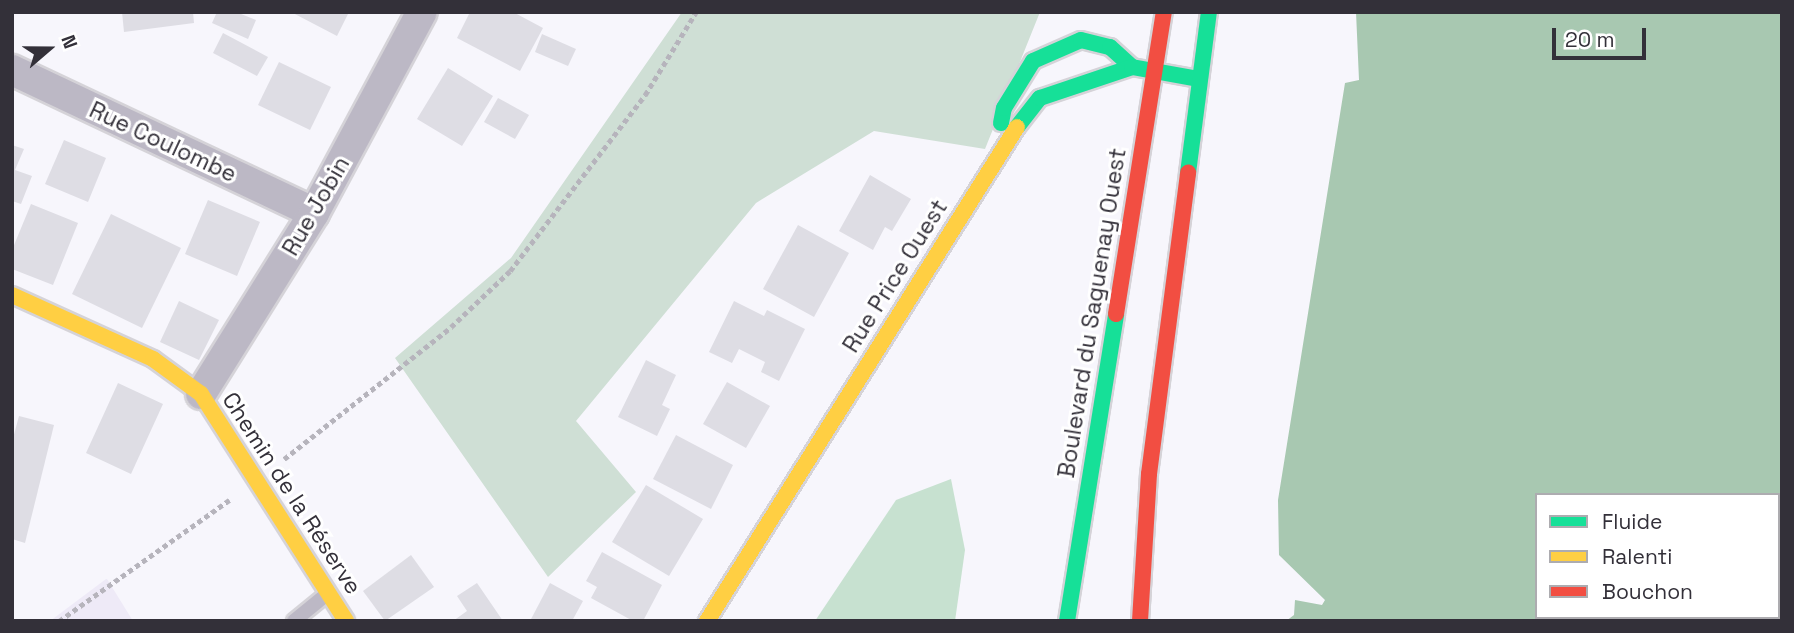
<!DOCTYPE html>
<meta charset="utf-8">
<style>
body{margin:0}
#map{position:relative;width:1794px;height:633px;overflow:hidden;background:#f7f6fc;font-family:"Space Grotesk",sans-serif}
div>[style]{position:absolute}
.built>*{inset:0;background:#eeeaf7}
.green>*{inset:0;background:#cfdfd5}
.forest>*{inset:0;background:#c7e1d0}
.water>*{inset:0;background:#a8c8b1}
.building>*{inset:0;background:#dedde4}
.path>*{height:4.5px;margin-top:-2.25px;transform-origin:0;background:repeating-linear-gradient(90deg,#b6b4bc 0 5px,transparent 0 8.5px)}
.roads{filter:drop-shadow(2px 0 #d5d3d8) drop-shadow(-2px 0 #d5d3d8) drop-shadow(0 2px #d5d3d8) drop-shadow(0 -2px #d5d3d8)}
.lane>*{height:14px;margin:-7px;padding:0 7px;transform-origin:7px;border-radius:7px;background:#bcb8c5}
.street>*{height:30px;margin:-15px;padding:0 15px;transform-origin:15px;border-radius:15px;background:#bcb8c5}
.fast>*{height:16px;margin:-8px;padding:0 8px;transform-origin:8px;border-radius:8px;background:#16e098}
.slow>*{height:16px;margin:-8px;padding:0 8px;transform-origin:8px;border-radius:8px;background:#ffcf43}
.jam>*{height:16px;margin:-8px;padding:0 8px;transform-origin:8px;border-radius:8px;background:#f24e42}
span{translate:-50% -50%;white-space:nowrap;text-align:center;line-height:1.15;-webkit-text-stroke:6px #fff;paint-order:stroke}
.street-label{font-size:23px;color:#333039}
.frame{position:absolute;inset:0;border:14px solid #333039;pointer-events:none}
.legend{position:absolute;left:1535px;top:493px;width:245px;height:126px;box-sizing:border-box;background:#fff;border:2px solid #adacb0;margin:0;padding:9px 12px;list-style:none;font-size:21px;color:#333039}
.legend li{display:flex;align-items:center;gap:14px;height:35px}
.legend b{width:35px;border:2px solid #adacb0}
.north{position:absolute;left:14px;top:14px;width:70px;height:70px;-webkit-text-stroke:5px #fff;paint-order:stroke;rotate:70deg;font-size:19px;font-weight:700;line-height:28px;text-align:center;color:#333039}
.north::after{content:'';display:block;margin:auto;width:24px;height:32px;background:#333039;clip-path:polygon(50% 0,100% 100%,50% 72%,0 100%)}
.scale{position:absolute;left:1552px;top:28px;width:94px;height:32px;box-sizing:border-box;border:4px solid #333039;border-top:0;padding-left:9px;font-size:21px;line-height:24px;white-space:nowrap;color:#333039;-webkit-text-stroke:5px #fff;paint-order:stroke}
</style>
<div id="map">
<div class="built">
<i style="clip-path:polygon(107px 579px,133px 621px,50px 621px,106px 579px)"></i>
</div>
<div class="green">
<i style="clip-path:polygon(682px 12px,1040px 12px,985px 149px,874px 131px,756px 203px,576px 421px,636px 492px,548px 577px,395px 358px,511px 258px)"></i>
</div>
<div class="forest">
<i style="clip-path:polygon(951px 479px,965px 550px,955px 621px,815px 621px,896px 500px)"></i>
</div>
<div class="water">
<i style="clip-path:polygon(evenodd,1356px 12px,1782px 12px,1782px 621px,1286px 621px,1294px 615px,1295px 600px,1322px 605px,1325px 600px,1279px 555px,1278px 500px,1345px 83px,1359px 80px,1356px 12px,1537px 495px,1778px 495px,1778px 617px,1537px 617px,1537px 495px)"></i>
</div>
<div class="building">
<i style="clip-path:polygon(122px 12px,193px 12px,194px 23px,124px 32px)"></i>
<i style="clip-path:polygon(217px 12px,236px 12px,256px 20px,248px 39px,212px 23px)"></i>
<i style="clip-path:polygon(291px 12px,349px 12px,337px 36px)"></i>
<i style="clip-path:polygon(470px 12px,513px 12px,543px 28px,520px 71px,457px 38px)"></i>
<i style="clip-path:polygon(223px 33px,268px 57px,257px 76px,213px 53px)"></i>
<i style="clip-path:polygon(542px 34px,576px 49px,568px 66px,535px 52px)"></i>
<i style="clip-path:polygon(279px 62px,331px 87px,310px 130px,258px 105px)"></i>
<i style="clip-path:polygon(448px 68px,493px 96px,462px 146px,417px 119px)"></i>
<i style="clip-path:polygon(498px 98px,529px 115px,515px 139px,484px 122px)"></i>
<i style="clip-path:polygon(64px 140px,106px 158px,88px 202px,45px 184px)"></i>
<i style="clip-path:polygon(12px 145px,24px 149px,15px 170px,32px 176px,21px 204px,12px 201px)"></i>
<i style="clip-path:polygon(870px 175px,911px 199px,892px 231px,885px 227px,873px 250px,839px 231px)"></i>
<i style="clip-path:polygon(208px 200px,260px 222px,237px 276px,185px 254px)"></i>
<i style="clip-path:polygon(31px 204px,78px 223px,53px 285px,12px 269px,12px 250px)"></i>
<i style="clip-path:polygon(111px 214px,181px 248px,142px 328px,72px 294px)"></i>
<i style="clip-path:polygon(798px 225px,849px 253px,814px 317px,763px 289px)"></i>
<i style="clip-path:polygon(179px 301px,219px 320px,199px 360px,160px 342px)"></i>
<i style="clip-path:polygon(734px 301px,764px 316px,767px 310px,805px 329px,779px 381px,761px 372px,765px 362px,739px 349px,732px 363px,709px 352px)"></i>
<i style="clip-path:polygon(646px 360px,676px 375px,662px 405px,670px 409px,657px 436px,618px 417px)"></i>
<i style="clip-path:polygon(727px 382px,770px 406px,746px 448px,703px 424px)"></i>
<i style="clip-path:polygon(118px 383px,163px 404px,131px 474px,86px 453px)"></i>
<i style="clip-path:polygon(19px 416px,54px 425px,25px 543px,12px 539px,12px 442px)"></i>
<i style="clip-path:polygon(676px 435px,733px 465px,711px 509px,653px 479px)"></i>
<i style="clip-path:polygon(646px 485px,703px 519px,669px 576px,612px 542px)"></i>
<i style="clip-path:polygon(602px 552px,662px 585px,643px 621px,633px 621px,591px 598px,597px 587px,586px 581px)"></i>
<i style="clip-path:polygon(411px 555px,434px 587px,385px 621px,363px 591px)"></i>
<i style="clip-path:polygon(477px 583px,503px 621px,453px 621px,467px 611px,457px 596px)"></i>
<i style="clip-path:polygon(550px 583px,583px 601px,572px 621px,530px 621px)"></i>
</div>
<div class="path">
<i style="left:284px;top:459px;width:213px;rotate:-38.3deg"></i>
<i style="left:451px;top:327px;width:81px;rotate:-43.5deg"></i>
<i style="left:510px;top:271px;width:222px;rotate:-52.5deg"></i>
<i style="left:645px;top:95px;width:97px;rotate:-58.4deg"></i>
<i style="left:59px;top:621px;width:209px;rotate:-35.4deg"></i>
</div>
<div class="roads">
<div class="lane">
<i style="left:294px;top:621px;width:43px;rotate:-39.3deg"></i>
</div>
<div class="street">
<i style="left:12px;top:70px;width:334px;rotate:25.3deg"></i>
<i style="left:201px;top:394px;width:213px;rotate:-58deg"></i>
<i style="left:314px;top:213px;width:228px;rotate:-61.8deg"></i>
</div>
<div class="fast">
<i style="left:1001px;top:123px;width:15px;rotate:-79deg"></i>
<i style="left:1004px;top:108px;width:55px;rotate:-58.3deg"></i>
<i style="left:1033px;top:61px;width:52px;rotate:-23.6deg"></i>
<i style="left:1081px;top:40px;width:30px;rotate:14deg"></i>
<i style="left:1110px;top:47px;width:30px;rotate:42deg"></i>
<i style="left:1017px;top:127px;width:37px;rotate:-52deg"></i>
<i style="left:1040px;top:98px;width:97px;rotate:-18.6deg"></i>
<i style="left:1132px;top:67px;width:67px;rotate:10.3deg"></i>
<i style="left:1188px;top:173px;width:162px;rotate:-82.6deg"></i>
<i style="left:1067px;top:621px;width:311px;rotate:-80.9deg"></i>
</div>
<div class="slow">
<i style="left:12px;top:295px;width:155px;rotate:24.4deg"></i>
<i style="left:153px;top:359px;width:59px;rotate:36.1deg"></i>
<i style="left:201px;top:394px;width:269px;rotate:57.4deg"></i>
<i style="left:707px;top:621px;width:583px;rotate:-57.89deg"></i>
</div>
<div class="jam">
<i style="left:1116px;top:314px;width:306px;rotate:-81deg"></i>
<i style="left:1140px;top:621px;width:147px;rotate:-86.5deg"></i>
<i style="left:1149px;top:474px;width:304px;rotate:-82.6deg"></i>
</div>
</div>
<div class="street-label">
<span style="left:163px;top:142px;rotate:25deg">Rue Coulombe</span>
<span style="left:316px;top:206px;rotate:-60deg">Rue Jobin</span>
<span style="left:895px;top:276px;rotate:-58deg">Rue Price Ouest</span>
<span style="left:1092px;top:313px;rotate:-81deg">Boulevard du Saguenay Ouest</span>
<span style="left:292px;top:493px;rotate:57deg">Chemin de la Réserve</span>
</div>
<div class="frame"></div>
<ul class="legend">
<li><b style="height:9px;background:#16e098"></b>Fluide</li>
<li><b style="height:9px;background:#ffcf43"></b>Ralenti</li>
<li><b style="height:9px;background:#f24e42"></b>Bouchon</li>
</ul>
<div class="north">N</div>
<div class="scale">20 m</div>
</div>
